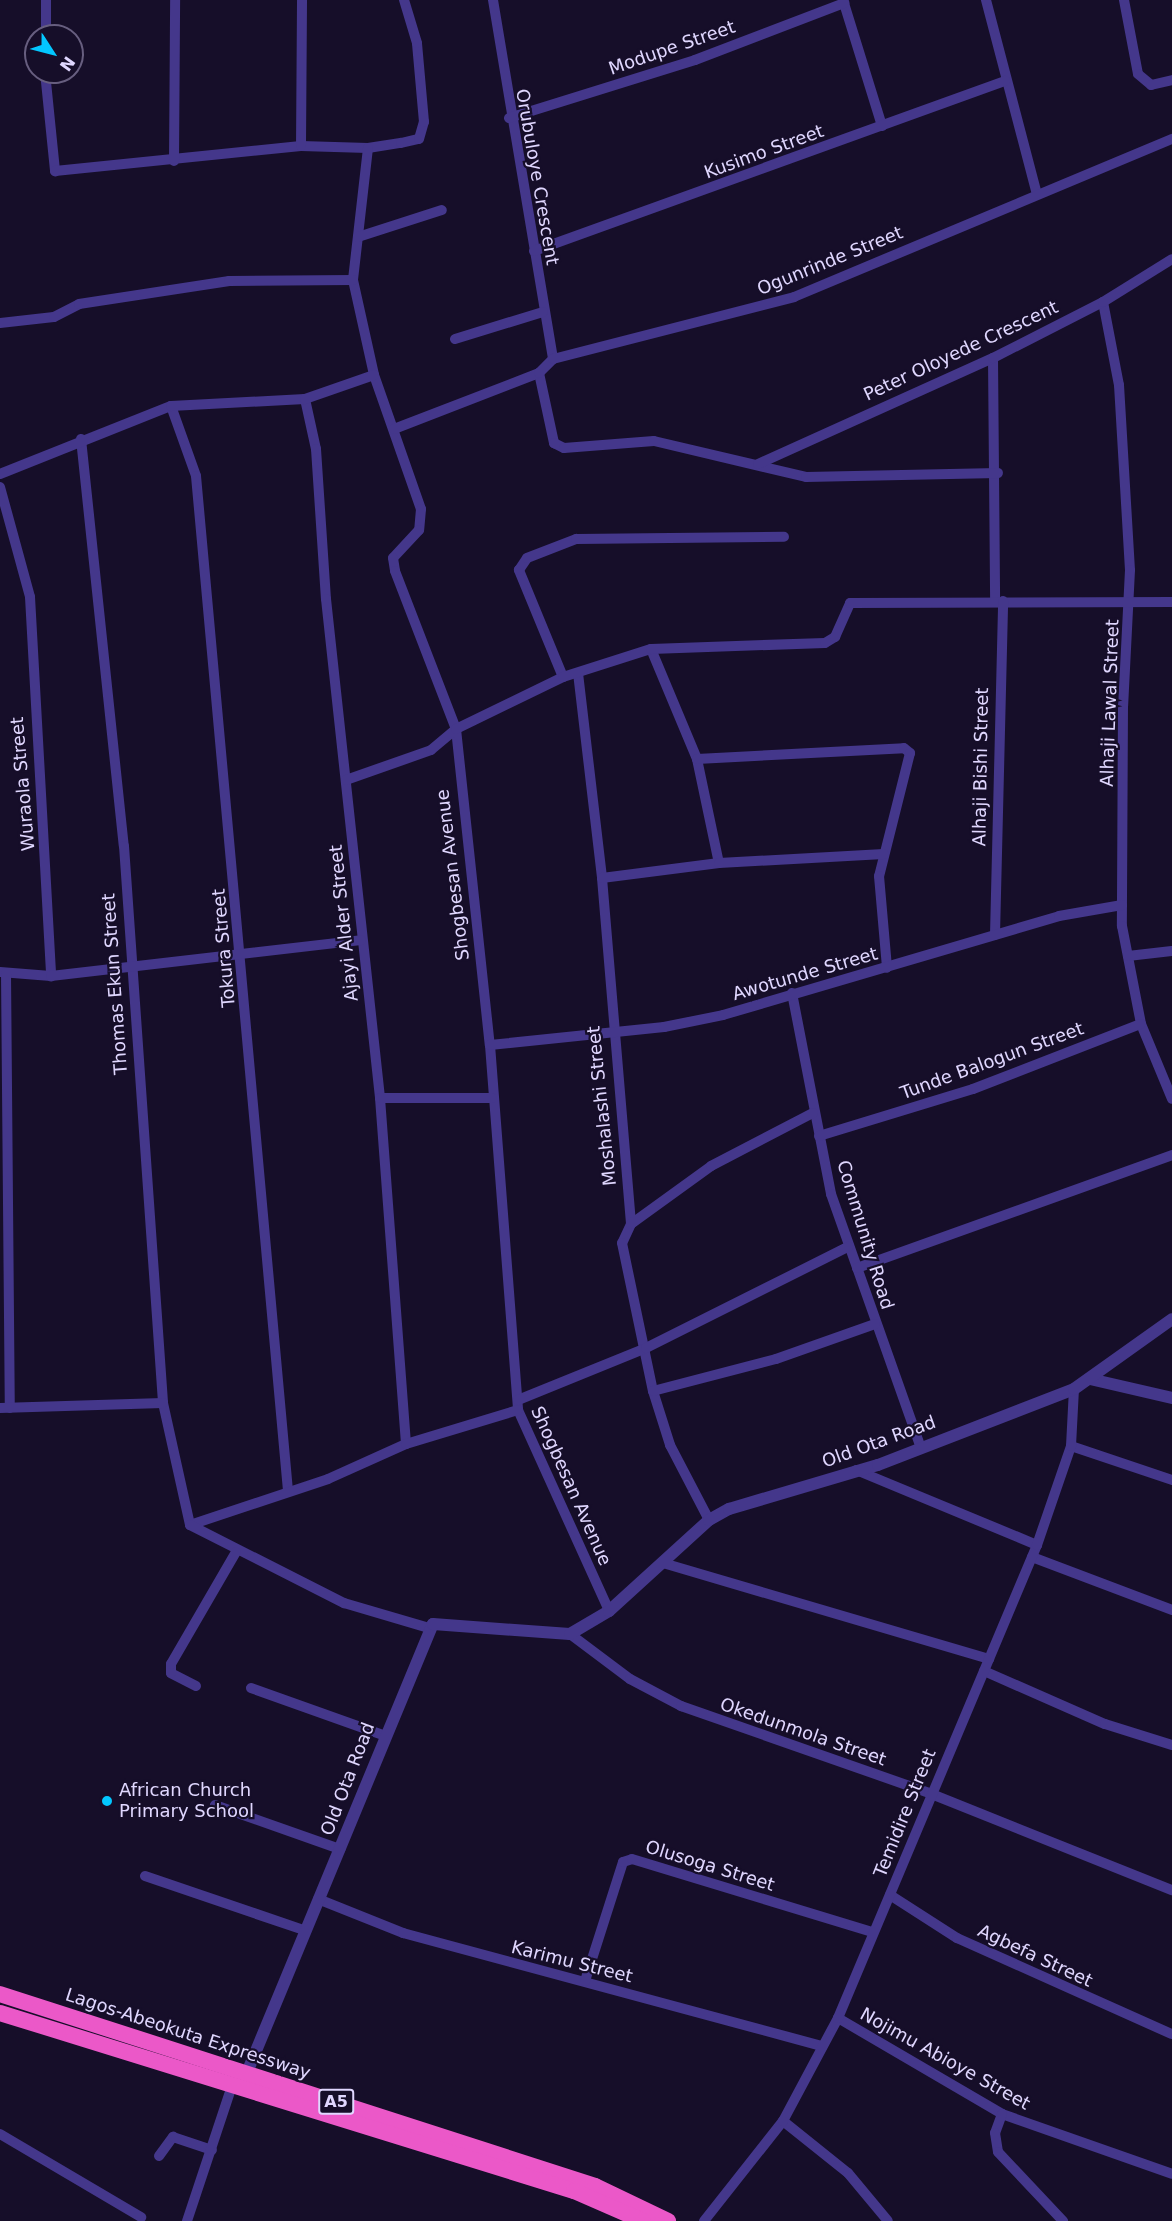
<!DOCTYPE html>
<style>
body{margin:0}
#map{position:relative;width:1172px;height:2221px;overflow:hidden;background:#160e29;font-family:"DejaVu Sans",sans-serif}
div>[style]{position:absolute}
.minor>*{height:10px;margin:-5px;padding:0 5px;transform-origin:5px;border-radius:5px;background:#44378b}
.tertiary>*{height:12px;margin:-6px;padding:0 6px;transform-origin:6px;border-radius:6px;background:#44378b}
.trunk>*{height:16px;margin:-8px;padding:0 8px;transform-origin:8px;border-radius:8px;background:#eb58c8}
.dots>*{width:16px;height:16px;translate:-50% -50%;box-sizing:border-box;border:3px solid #160e29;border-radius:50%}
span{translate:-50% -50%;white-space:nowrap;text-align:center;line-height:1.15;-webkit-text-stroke:4.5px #160e29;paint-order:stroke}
.shield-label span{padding:2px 4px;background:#160e29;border:2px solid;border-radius:4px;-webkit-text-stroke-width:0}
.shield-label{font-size:16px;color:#e0d7ff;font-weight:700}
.street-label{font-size:18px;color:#e0d7ff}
.poi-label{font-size:18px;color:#e0d7ff}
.left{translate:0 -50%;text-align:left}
.north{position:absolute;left:24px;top:24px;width:60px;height:60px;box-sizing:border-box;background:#160e29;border:2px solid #675e7f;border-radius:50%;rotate:126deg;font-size:16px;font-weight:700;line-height:24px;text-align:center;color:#e0d7ff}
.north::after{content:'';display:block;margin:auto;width:21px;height:27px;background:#03c7ff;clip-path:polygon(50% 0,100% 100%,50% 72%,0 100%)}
</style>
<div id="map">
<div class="minor">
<i style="left:493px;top:0;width:364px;rotate:80.5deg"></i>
<i style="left:843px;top:0;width:132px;rotate:72.8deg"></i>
<i style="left:986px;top:0;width:201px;rotate:75.3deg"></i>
<i style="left:1124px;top:0;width:75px;rotate:79.3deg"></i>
<i style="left:1138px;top:74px;width:17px;rotate:40deg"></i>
<i style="left:1151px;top:85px;width:22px;rotate:-13deg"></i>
<i style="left:46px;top:36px;width:36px;rotate:-90deg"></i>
<i style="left:45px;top:72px;width:100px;rotate:84.2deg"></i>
<i style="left:55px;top:171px;width:247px;rotate:-5.8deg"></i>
<i style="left:301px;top:146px;width:67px;rotate:1.7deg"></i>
<i style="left:368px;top:148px;width:33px;rotate:-9deg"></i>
<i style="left:401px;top:143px;width:18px;rotate:-13deg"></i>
<i style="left:419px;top:139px;width:18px;rotate:-74deg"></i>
<i style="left:424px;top:122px;width:79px;rotate:-95.1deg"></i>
<i style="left:417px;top:43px;width:45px;rotate:-106.8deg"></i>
<i style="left:509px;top:118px;width:195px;rotate:-17.3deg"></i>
<i style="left:695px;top:60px;width:160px;rotate:-20.9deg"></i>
<i style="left:301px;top:146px;width:146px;rotate:-89.6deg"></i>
<i style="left:368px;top:148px;width:133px;rotate:96.5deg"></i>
<i style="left:353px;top:280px;width:97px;rotate:77.5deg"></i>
<i style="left:374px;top:375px;width:142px;rotate:70.7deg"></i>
<i style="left:421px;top:509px;width:21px;rotate:95deg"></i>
<i style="left:419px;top:530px;width:38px;rotate:133deg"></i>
<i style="left:393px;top:558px;width:13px;rotate:81deg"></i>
<i style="left:395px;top:571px;width:169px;rotate:68.9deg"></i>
<i style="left:456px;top:729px;width:318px;rotate:83.9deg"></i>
<i style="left:490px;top:1045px;width:366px;rotate:85.6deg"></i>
<i style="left:518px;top:1410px;width:221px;rotate:65.6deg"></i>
<i style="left:174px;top:161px;width:161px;rotate:-89.6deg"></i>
<i style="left:358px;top:237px;width:88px;rotate:-17.8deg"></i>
<i style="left:534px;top:251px;width:501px;rotate:-19.85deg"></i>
<i style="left:1103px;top:302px;width:85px;rotate:79.1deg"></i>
<i style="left:1119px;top:385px;width:185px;rotate:86.6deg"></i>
<i style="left:1130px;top:570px;width:136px;rotate:92.9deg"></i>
<i style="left:1123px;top:706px;width:220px;rotate:90.3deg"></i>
<i style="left:1122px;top:926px;width:100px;rotate:79deg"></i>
<i style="left:1141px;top:1024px;width:81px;rotate:67.5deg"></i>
<i style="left:0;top:323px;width:54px;rotate:-6.3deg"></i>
<i style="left:54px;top:317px;width:28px;rotate:-27deg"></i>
<i style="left:79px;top:304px;width:152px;rotate:-8.7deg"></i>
<i style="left:229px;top:281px;width:124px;rotate:-0.5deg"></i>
<i style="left:455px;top:339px;width:92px;rotate:-17.1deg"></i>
<i style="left:993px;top:358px;width:242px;rotate:89.5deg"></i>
<i style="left:539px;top:373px;width:72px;rotate:77.9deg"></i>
<i style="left:554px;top:443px;width:11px;rotate:27deg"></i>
<i style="left:564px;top:448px;width:90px;rotate:-4.4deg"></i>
<i style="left:654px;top:441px;width:156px;rotate:13.3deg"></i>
<i style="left:806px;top:477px;width:192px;rotate:-1.2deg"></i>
<i style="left:305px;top:399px;width:51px;rotate:77.6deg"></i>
<i style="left:316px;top:449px;width:150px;rotate:86.2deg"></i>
<i style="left:326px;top:599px;width:502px;rotate:83.82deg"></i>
<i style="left:380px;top:1098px;width:347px;rotate:85.7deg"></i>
<i style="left:171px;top:406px;width:74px;rotate:70.3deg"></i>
<i style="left:196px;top:476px;width:1019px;rotate:84.82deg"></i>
<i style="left:394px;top:429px;width:155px;rotate:-21.1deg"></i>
<i style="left:539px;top:373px;width:20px;rotate:-45deg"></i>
<i style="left:553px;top:359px;width:249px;rotate:-14.4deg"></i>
<i style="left:794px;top:297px;width:410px;rotate:-22.7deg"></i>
<i style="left:81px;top:439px;width:409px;rotate:84deg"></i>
<i style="left:124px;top:846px;width:558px;rotate:85.99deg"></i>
<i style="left:163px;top:1403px;width:125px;rotate:77.5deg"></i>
<i style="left:758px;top:464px;width:258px;rotate:-24.3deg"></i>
<i style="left:993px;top:358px;width:123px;rotate:-27deg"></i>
<i style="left:1103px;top:302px;width:81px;rotate:-31.9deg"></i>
<i style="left:0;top:474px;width:184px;rotate:-21.7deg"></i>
<i style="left:171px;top:406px;width:134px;rotate:-3deg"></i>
<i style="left:305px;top:399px;width:73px;rotate:-19.2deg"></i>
<i style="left:0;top:487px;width:114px;rotate:74.7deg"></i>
<i style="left:30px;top:597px;width:380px;rotate:86.8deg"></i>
<i style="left:651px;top:649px;width:119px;rotate:67.3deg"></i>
<i style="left:697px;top:759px;width:106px;rotate:78.1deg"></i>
<i style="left:578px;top:673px;width:206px;rotate:83.3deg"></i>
<i style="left:602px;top:878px;width:347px;rotate:85.2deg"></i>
<i style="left:631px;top:1224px;width:21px;rotate:115deg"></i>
<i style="left:622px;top:1243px;width:151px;rotate:78.2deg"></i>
<i style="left:653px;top:1391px;width:57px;rotate:72.5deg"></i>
<i style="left:670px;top:1445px;width:85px;rotate:62.5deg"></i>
<i style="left:563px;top:677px;width:116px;rotate:-112.4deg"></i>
<i style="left:519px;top:570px;width:14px;rotate:-56deg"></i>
<i style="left:527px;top:558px;width:53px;rotate:-21.2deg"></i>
<i style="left:576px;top:539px;width:208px;rotate:-0.6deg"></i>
<i style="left:697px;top:759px;width:207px;rotate:-3deg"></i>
<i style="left:904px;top:748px;width:8px;rotate:40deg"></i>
<i style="left:910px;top:753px;width:127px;rotate:104.1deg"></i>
<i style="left:879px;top:876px;width:92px;rotate:85deg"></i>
<i style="left:346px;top:780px;width:90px;rotate:-19.4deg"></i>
<i style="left:431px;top:750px;width:33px;rotate:-40deg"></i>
<i style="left:456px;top:729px;width:119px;rotate:-25.9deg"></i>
<i style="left:563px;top:677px;width:92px;rotate:-17.7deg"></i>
<i style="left:651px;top:649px;width:174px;rotate:-2deg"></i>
<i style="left:825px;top:643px;width:12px;rotate:-31deg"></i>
<i style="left:835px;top:637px;width:37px;rotate:-66deg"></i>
<i style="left:850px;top:603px;width:322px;rotate:-0.2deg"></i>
<i style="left:602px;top:878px;width:118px;rotate:-7.3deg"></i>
<i style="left:719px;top:863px;width:165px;rotate:-3.1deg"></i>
<i style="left:995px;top:935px;width:334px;rotate:-88.6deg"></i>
<i style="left:1128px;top:956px;width:44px;rotate:-6.5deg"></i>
<i style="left:0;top:972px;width:51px;rotate:4.5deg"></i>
<i style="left:51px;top:976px;width:312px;rotate:-6.6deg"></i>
<i style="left:6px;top:973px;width:435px;rotate:89.5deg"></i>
<i style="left:792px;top:993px;width:205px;rotate:79deg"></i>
<i style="left:831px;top:1194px;width:267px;rotate:70.5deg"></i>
<i style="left:490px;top:1045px;width:175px;rotate:-5.9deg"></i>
<i style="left:664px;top:1027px;width:60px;rotate:-11.5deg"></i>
<i style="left:723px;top:1015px;width:350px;rotate:-16.4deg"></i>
<i style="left:1059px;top:916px;width:64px;rotate:-9.9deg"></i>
<i style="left:380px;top:1098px;width:112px"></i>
<i style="left:819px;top:1136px;width:161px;rotate:-17deg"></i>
<i style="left:973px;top:1089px;width:180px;rotate:-21.2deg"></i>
<i style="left:631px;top:1224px;width:99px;rotate:-35.9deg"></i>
<i style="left:711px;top:1166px;width:115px;rotate:-27.5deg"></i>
<i style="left:857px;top:1268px;width:335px;rotate:-19.7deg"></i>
<i style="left:653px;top:1391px;width:127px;rotate:-14.6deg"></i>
<i style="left:776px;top:1359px;width:105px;rotate:-19.5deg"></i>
<i style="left:518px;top:1400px;width:138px;rotate:-22.1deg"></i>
<i style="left:646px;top:1348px;width:226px;rotate:-26.6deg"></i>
<i style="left:0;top:1408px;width:163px;rotate:-1.8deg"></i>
<i style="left:1071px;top:1446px;width:107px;rotate:18.6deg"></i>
<i style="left:856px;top:1470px;width:196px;rotate:22.5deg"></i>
<i style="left:190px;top:1525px;width:145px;rotate:-18.4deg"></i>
<i style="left:328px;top:1479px;width:85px;rotate:-24.2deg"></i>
<i style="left:406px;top:1444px;width:117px;rotate:-16.9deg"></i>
<i style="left:190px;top:1525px;width:173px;rotate:26.9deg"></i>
<i style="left:344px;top:1603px;width:89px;rotate:16.4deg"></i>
<i style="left:1032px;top:1557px;width:150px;rotate:20.7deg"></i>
<i style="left:663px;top:1563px;width:340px;rotate:16.4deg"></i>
<i style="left:570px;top:1634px;width:75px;rotate:36.9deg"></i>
<i style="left:630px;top:1679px;width:58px;rotate:27.9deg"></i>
<i style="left:681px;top:1706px;width:263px;rotate:19.3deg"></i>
<i style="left:929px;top:1793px;width:262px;rotate:21.8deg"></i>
<i style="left:984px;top:1671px;width:132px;rotate:23.7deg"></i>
<i style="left:1105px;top:1724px;width:70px;rotate:17.4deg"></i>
<i style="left:196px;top:1686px;width:28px;rotate:-153deg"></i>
<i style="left:171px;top:1673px;width:9px;rotate:-90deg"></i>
<i style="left:171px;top:1664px;width:129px;rotate:-59.9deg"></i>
<i style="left:251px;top:1688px;width:140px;rotate:19.6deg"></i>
<i style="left:215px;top:1805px;width:133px;rotate:19.4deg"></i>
<i style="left:145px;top:1876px;width:168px;rotate:18.8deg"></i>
<i style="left:890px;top:1895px;width:80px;rotate:32.7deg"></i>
<i style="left:957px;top:1938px;width:235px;rotate:24.1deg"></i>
<i style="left:318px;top:1899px;width:92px;rotate:21.8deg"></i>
<i style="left:403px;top:1933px;width:434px;rotate:15.1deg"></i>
<i style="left:585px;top:1981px;width:125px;rotate:-72.3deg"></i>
<i style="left:623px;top:1862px;width:9px;rotate:-18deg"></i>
<i style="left:632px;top:1859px;width:251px;rotate:16.9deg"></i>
<i style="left:838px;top:2018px;width:190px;rotate:30.3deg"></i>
<i style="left:1002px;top:2114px;width:180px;rotate:19.4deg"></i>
<i style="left:1002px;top:2114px;width:20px;rotate:110deg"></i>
<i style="left:995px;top:2133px;width:19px;rotate:81deg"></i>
<i style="left:998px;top:2152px;width:95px;rotate:46.7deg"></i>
<i style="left:783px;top:2121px;width:83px;rotate:38.7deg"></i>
<i style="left:848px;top:2173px;width:62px;rotate:50.2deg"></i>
<i style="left:0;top:2134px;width:164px;rotate:30.5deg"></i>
<i style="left:159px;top:2156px;width:24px;rotate:-54deg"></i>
<i style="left:173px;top:2137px;width:41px;rotate:18.4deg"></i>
<i style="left:187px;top:2221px;width:139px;rotate:-71.6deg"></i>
<i style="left:704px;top:2221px;width:127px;rotate:-51.7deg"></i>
<i style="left:783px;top:2121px;width:117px;rotate:-61.9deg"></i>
<i style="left:838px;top:2018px;width:513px;rotate:-67.18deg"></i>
<i style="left:1037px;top:1545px;width:105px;rotate:-71deg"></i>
<i style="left:1071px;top:1446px;width:57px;rotate:-87deg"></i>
</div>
<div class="tertiary">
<i style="left:1090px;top:1379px;width:84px;rotate:13deg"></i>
<i style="left:246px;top:2075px;width:488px;rotate:-67.5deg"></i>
<i style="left:433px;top:1624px;width:137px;rotate:4.2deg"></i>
<i style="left:570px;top:1634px;width:45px;rotate:-30.5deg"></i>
<i style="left:609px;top:1611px;width:135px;rotate:-42.3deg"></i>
<i style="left:709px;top:1520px;width:23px;rotate:-29deg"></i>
<i style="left:729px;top:1509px;width:155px;rotate:-16.5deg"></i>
<i style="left:878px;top:1465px;width:210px;rotate:-21.2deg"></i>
<i style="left:1074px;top:1389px;width:120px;rotate:-35.5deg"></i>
</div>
<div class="trunk">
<i style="left:0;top:1994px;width:625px;rotate:17.88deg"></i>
<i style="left:595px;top:2186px;width:81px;rotate:25.6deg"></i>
<i style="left:0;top:2013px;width:601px;rotate:17.23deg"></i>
<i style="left:574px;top:2191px;width:75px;rotate:23.5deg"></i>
</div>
<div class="dots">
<i style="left:107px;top:1801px;background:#03c7ff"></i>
</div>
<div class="shield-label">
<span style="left:336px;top:2102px">A5</span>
</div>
<div class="street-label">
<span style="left:672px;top:48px;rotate:-19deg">Modupe Street</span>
<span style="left:764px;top:152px;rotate:-20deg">Kusimo Street</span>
<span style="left:537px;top:177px;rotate:80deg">Orubuloye Crescent</span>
<span style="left:830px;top:261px;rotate:-22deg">Ogunrinde Street</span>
<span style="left:961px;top:351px;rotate:-25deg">Peter Oloyede Crescent</span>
<span style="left:1110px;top:703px;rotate:-88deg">Alhaji Lawal Street</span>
<span style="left:981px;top:767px;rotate:-89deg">Alhaji Bishi Street</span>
<span style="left:23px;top:784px;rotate:-95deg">Wuraola Street</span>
<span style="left:453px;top:875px;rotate:-97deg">Shogbesan Avenue</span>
<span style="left:344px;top:923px;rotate:-96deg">Ajayi Alder Street</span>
<span style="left:224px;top:948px;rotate:-95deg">Tokura Street</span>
<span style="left:805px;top:974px;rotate:-16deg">Awotunde Street</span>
<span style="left:115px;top:984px;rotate:-94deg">Thomas Ekun Street</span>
<span style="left:992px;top:1061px;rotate:-20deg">Tunde Balogun Street</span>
<span style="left:602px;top:1106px;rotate:-96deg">Moshalashi Street</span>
<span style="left:865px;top:1235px;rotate:73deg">Community Road</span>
<span style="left:879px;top:1442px;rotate:-20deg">Old Ota Road</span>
<span style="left:571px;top:1486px;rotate:66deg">Shogbesan Avenue</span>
<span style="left:803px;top:1732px;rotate:19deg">Okedunmola Street</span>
<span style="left:348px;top:1779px;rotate:-69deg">Old Ota Road</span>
<span style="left:905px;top:1813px;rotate:-68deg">Temidire Street</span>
<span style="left:710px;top:1866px;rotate:17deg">Olusoga Street</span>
<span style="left:1035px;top:1956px;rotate:25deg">Agbefa Street</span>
<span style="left:572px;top:1962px;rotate:14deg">Karimu Street</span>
<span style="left:188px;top:2034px;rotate:18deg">Lagos-Abeokuta Expressway</span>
<span style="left:945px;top:2059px;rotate:29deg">Nojimu Abioye Street</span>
</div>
<div class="poi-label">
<span class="left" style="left:119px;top:1801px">African Church<br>Primary School</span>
</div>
<div class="north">N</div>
</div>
